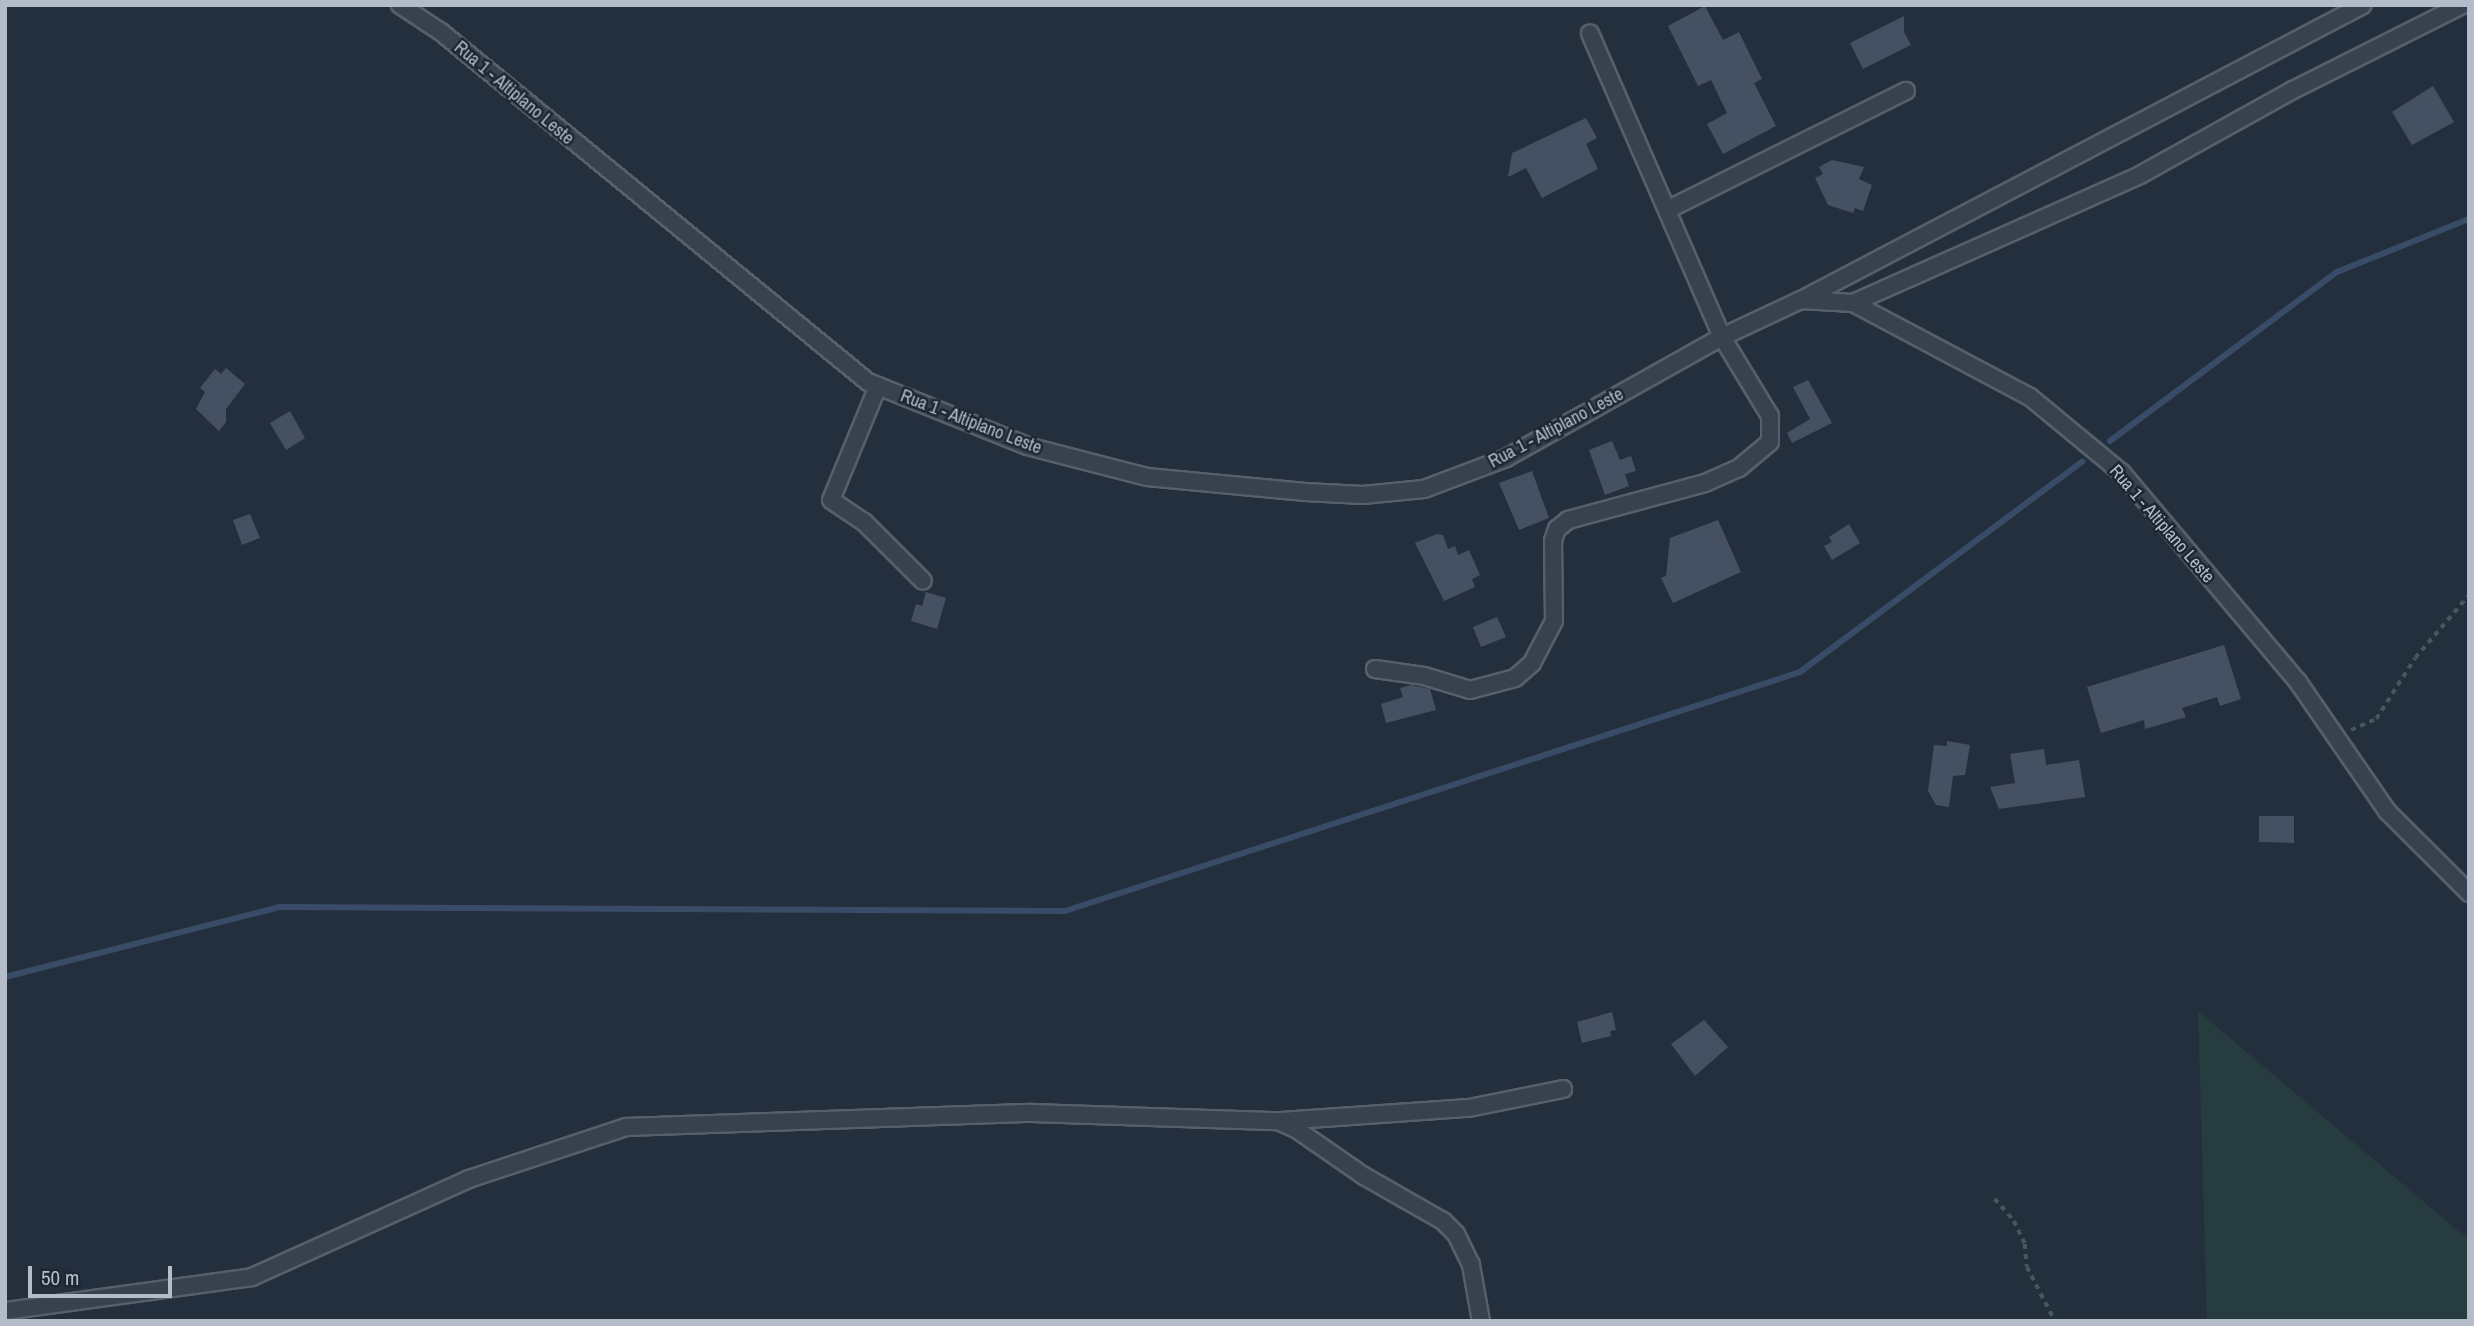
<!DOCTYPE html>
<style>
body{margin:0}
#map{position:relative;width:2474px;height:1326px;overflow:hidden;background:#242f3e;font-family:"Archivo Narrow",sans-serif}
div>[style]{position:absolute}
.green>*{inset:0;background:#263c3f}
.stream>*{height:6px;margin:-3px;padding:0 3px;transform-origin:3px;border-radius:3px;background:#394c67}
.building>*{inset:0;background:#455162}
.path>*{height:3.5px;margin-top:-1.75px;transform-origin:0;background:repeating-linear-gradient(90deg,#44595c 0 5px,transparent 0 10px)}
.roads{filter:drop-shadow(2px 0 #565f6c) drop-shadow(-2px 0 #565f6c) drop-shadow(0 2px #565f6c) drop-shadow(0 -2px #565f6c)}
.street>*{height:16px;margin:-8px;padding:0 8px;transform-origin:8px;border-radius:8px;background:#38414e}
span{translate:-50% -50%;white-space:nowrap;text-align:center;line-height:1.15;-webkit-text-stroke:5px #1d2633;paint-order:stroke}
.street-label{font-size:18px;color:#b4bcc9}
.frame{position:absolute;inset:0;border:7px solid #b4bcc9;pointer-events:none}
.scale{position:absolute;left:28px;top:1266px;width:144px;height:32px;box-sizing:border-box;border:4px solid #b4bcc9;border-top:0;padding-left:9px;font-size:21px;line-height:24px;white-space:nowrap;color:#b4bcc9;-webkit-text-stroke:5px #1d2633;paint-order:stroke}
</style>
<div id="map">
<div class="green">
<i style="clip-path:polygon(2198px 1011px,2469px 1240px,2469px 1321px,2207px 1321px)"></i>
</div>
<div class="stream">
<i style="left:2110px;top:441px;width:283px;rotate:-36.7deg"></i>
<i style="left:2337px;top:272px;width:142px;rotate:-21.9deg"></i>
<i style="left:5px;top:977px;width:283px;rotate:-14.3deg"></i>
<i style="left:279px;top:907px;width:786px;rotate:0.29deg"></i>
<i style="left:1065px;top:911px;width:773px;rotate:-18.01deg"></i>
<i style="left:1800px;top:672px;width:352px;rotate:-36.7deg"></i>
</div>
<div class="building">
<i style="clip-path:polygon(1705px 6px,1723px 40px,1739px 32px,1762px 79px,1754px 83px,1776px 126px,1723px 154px,1707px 124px,1727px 113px,1711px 80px,1698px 86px,1668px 26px)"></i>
<i style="clip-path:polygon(1904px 16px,1904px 32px,1911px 45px,1863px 69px,1850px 43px)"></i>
<i style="clip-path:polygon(2433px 86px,2454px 122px,2412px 145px,2392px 112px)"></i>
<i style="clip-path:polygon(1586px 118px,1597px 138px,1586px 144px,1598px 169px,1542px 198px,1526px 168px,1508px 177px,1512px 153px)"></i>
<i style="clip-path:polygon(1832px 160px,1864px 167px,1859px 179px,1872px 185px,1863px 211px,1855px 208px,1853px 213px,1828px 205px,1815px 178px,1823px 174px,1819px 167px)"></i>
<i style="clip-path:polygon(226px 368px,245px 384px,226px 409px,226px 422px,219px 431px,196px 409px,205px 392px,200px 388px,215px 369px,221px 374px)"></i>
<i style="clip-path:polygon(1808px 380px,1832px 423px,1792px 443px,1787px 433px,1810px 419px,1793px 387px)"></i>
<i style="clip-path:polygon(290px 411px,305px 438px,286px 450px,270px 423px)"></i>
<i style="clip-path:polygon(1612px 441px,1620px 460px,1631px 456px,1636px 471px,1625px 474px,1629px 486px,1605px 495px,1589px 450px)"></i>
<i style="clip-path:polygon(1532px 471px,1549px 518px,1519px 530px,1499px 483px)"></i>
<i style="clip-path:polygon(250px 514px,260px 538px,242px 545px,233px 520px)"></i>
<i style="clip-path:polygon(1718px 520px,1741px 572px,1673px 603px,1661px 578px,1666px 576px,1670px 538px)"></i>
<i style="clip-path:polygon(1849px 524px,1860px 543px,1832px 560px,1824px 546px,1832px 542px,1829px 537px)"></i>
<i style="clip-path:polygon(1437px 534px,1443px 535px,1448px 549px,1455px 546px,1458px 555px,1469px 550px,1480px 575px,1472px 579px,1475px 587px,1444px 601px,1415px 543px)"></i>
<i style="clip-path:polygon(926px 592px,946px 598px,937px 629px,911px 621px,916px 604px,922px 606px)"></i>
<i style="clip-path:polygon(1497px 617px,1506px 637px,1481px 647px,1473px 627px)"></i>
<i style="clip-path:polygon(2224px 645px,2241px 699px,2220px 706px,2217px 697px,2182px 708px,2186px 717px,2145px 729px,2144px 720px,2101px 733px,2087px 687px)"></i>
<i style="clip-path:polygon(1411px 685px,1430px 689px,1436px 710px,1386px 723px,1381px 704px,1403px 697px,1400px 688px)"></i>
<i style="clip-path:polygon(1947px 741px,1970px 745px,1965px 775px,1953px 776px,1949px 807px,1936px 805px,1928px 791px,1934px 745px,1947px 746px)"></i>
<i style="clip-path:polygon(2044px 749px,2046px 765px,2079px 760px,2085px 797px,1999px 809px,1990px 787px,2015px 783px,2010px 754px)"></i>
<i style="clip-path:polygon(2259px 816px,2294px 816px,2294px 843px,2259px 842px)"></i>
<i style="clip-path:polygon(1612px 1012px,1616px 1030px,1610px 1031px,1611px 1036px,1582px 1043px,1577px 1022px)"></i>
<i style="clip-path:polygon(1704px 1020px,1728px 1047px,1695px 1076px,1671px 1044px)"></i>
</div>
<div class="path">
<i style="left:2351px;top:730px;width:27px;rotate:-24deg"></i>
<i style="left:2376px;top:719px;width:72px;rotate:-57.4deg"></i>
<i style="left:2415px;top:658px;width:83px;rotate:-49.4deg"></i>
<i style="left:1995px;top:1199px;width:29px;rotate:49deg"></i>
<i style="left:2014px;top:1221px;width:25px;rotate:64deg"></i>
<i style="left:2025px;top:1244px;width:23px;rotate:85deg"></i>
<i style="left:2027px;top:1267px;width:61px;rotate:62.6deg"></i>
</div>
<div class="roads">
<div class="street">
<i style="left:400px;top:5px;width:49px;rotate:33.4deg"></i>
<i style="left:441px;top:32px;width:552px;rotate:39.34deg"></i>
<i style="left:868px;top:382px;width:171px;rotate:21.9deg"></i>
<i style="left:1027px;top:446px;width:124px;rotate:14.5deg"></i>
<i style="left:1147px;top:477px;width:159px;rotate:5.4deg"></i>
<i style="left:1305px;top:492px;width:58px;rotate:3deg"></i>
<i style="left:1363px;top:495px;width:61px;rotate:-5.6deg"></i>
<i style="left:1424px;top:489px;width:88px;rotate:-20.7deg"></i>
<i style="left:1506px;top:458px;width:248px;rotate:-29.3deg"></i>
<i style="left:1722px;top:337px;width:87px;rotate:-25.1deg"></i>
<i style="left:1801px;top:300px;width:52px;rotate:3.3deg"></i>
<i style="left:1853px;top:303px;width:200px;rotate:28deg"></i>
<i style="left:2030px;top:397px;width:119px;rotate:39.6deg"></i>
<i style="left:2122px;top:473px;width:273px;rotate:49.9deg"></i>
<i style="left:2298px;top:682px;width:157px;rotate:55.4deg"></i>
<i style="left:2387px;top:811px;width:116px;rotate:45deg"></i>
<i style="left:1667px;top:210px;width:267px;rotate:-26.5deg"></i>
<i style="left:1803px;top:299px;width:632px;rotate:-27.7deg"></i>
<i style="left:1853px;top:303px;width:314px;rotate:-24deg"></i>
<i style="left:2140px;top:175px;width:175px;rotate:-29.1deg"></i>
<i style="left:2293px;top:90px;width:189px;rotate:-26.7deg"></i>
<i style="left:878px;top:386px;width:123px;rotate:112.4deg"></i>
<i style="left:831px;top:500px;width:40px;rotate:34deg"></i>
<i style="left:864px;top:522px;width:83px;rotate:45deg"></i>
<i style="left:1375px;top:669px;width:49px;rotate:8.1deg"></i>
<i style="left:1424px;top:676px;width:48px;rotate:16.9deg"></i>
<i style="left:1470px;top:690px;width:47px;rotate:-14.9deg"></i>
<i style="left:1515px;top:678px;width:23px;rotate:-41deg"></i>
<i style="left:1532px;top:663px;width:47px;rotate:-62.4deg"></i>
<i style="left:1554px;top:621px;width:80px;rotate:-90.7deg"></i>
<i style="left:1553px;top:541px;width:13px;rotate:-72deg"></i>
<i style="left:1557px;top:529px;width:14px;rotate:-39deg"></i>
<i style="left:1568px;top:520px;width:142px;rotate:-15.1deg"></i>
<i style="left:1705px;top:483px;width:37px;rotate:-24deg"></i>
<i style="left:1739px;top:468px;width:40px;rotate:-40deg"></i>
<i style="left:1770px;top:442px;width:26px;rotate:-90deg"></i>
<i style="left:1770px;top:416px;width:92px;rotate:-121.3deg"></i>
<i style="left:1722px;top:337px;width:331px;rotate:-113.5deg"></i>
<i style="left:1281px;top:1121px;width:188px;rotate:-4deg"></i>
<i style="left:1469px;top:1108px;width:96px;rotate:-11.4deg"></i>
<i style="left:5px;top:1311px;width:249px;rotate:-7.8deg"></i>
<i style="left:252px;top:1277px;width:238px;rotate:-24.3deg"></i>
<i style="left:469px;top:1179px;width:165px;rotate:-18.3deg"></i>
<i style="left:626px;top:1127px;width:406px;rotate:-2deg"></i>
<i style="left:1032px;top:1113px;width:246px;rotate:1.9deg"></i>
<i style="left:1278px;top:1121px;width:20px;rotate:24deg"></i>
<i style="left:1296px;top:1129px;width:83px;rotate:34.7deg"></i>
<i style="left:1364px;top:1176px;width:91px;rotate:29.7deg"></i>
<i style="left:1443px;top:1221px;width:18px;rotate:45deg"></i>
<i style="left:1456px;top:1234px;width:34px;rotate:64deg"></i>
<i style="left:1471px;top:1265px;width:57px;rotate:79.9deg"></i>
</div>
</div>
<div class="street-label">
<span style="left:514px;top:93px;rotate:40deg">Rua 1 - Altiplano Leste</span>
<span style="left:971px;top:422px;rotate:21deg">Rua 1 - Altiplano Leste</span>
<span style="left:1556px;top:428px;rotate:-28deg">Rua 1 - Altiplano Leste</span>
<span style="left:2162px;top:524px;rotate:49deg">Rua 1 - Altiplano Leste</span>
</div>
<div class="frame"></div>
<div class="scale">50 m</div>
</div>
